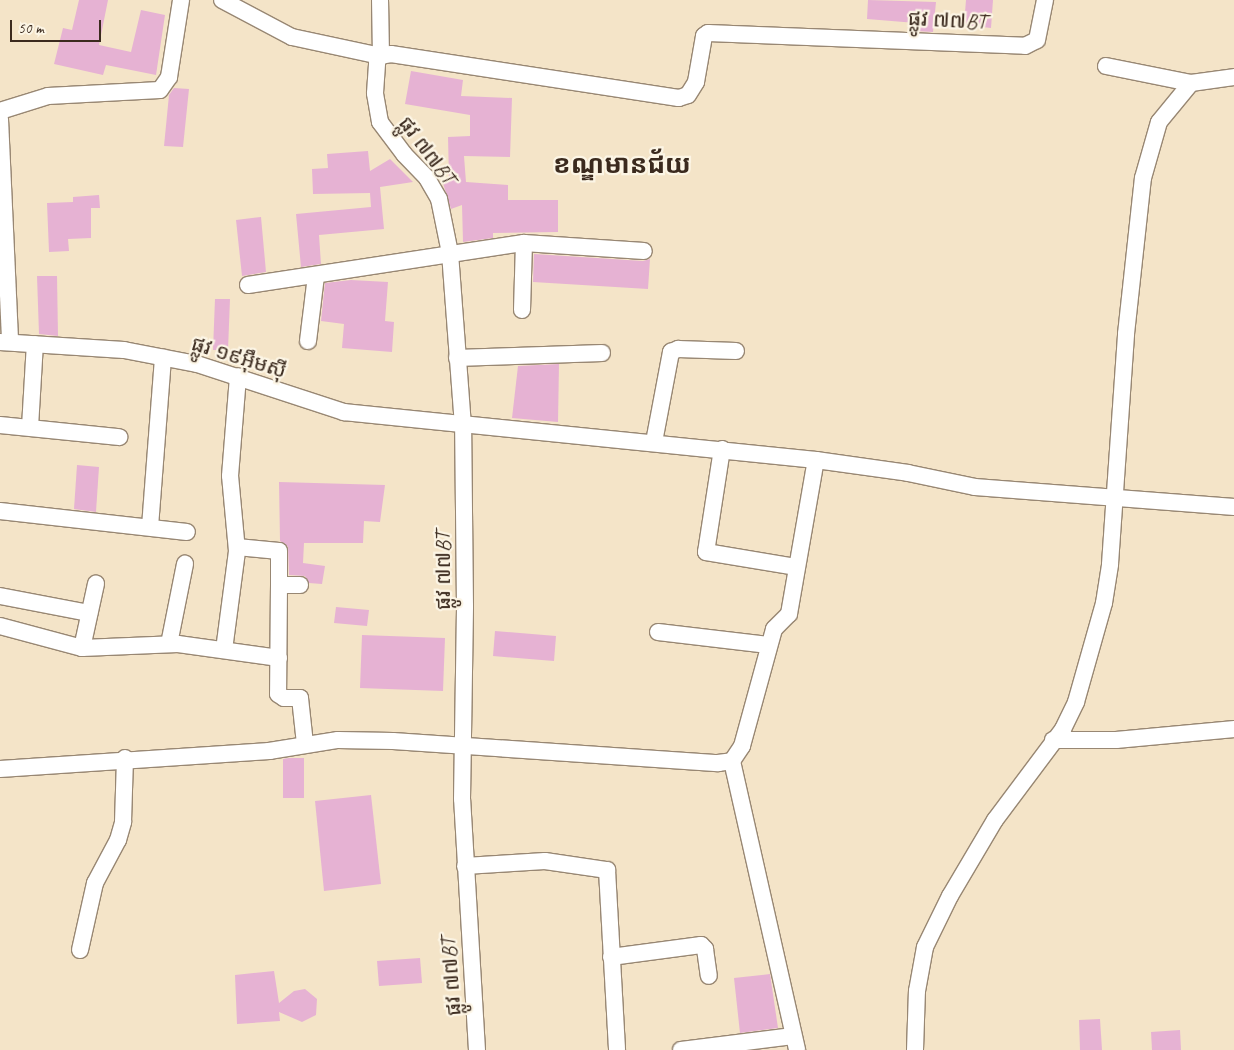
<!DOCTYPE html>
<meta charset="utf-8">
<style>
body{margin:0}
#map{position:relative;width:1234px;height:1050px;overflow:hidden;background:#f4e4c8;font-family:Caveat,"Noto Sans Khmer",sans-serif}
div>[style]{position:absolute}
.building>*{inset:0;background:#e6b2d3}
.roads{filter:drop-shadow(1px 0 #988773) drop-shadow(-1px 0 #988773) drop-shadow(0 1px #988773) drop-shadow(0 -1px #988773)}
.minor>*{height:16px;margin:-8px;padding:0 8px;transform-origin:8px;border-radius:8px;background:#fff}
span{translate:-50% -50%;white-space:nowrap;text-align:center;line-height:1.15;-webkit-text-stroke:4.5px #fcf5e5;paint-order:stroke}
.street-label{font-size:21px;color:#3b2a1e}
.district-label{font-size:26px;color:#3b2a1e;font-weight:700}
.scale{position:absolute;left:10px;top:20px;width:91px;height:22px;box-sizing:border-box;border:2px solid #3b2a1e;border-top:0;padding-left:6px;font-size:15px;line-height:18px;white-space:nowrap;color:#3b2a1e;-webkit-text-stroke:4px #fcf5e5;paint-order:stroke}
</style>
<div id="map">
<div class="building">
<i style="clip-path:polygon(79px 0,108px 0,99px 45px,131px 52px,141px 10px,165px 15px,156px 75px,106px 65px,103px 75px,54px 64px,63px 28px,72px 30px)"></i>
<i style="clip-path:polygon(868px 0,936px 2px,933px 32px,915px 31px,916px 23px,867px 19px)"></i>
<i style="clip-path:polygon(966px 0,993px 0,991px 28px,964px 25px)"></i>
<i style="clip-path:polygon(411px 71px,463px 80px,461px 96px,512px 98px,510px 157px,464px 156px,466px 182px,508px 185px,508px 200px,558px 200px,558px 232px,493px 233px,493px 238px,463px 242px,462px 205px,451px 209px,442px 180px,449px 179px,448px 137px,470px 136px,470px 115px,405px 104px)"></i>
<i style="clip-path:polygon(174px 88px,189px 89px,183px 147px,164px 146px,169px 95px)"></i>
<i style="clip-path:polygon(368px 151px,370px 171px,390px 159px,413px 182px,380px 187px,384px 229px,319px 235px,321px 264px,301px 267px,296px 214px,371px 207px,370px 193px,313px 194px,312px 169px,328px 168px,327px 154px)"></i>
<i style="clip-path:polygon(99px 195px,100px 208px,91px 208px,91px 238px,68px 239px,69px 251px,49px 252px,47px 203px,73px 202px,73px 197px)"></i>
<i style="clip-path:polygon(261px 217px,266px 272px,242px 276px,236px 220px)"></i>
<i style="clip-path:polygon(534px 254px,643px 261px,650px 259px,648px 289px,533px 282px)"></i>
<i style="clip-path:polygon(37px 276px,57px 276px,58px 336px,39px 334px)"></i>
<i style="clip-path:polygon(351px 280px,388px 282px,385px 321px,394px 322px,392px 352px,342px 348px,344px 324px,321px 321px,325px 283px)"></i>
<i style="clip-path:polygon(215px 299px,230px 299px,228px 350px,213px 350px)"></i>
<i style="clip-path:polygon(559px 364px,558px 422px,512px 418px,518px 366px)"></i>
<i style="clip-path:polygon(77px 465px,99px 467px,96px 512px,74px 509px)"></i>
<i style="clip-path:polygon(279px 482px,385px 485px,380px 522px,364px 521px,363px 543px,304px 543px,303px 563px,325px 566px,322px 584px,309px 583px,305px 576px,289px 575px,288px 547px,280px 541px)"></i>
<i style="clip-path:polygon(336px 607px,369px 610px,367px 626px,334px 623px)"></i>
<i style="clip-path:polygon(495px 631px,556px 636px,554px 661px,493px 656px)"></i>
<i style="clip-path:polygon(362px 635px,445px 638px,443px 691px,360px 688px)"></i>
<i style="clip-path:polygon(289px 758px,304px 758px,304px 798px,283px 798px,283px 759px)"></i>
<i style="clip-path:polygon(371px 795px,381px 884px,324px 891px,315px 801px)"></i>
<i style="clip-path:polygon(420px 958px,422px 983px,379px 986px,377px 961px)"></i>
<i style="clip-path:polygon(274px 971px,279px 1003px,294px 991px,305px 989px,317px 999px,316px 1015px,302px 1022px,279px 1012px,280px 1021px,237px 1024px,235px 975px)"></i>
<i style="clip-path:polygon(770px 974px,778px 1028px,740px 1033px,734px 978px)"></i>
<i style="clip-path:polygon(1100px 1019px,1102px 1050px,1080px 1050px,1079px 1020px)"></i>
<i style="clip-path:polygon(1180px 1030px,1181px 1050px,1152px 1050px,1151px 1032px)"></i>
</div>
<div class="roads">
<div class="minor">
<i style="left:222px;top:0;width:79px;rotate:27.9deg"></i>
<i style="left:292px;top:37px;width:91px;rotate:12.1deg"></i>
<i style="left:381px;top:56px;width:56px;rotate:-91deg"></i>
<i style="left:1106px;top:66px;width:87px;rotate:11.3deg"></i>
<i style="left:1191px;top:83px;width:43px;rotate:-7.9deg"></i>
<i style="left:0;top:111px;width:50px;rotate:-17.4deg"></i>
<i style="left:48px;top:96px;width:112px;rotate:-3.1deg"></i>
<i style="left:160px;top:90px;width:16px;rotate:-55deg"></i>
<i style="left:169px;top:77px;width:78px;rotate:-81.1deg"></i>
<i style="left:0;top:119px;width:223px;rotate:87.4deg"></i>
<i style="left:248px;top:285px;width:279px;rotate:-8.7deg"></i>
<i style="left:524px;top:243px;width:120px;rotate:3.8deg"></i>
<i style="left:522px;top:310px;width:67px;rotate:-88.3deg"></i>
<i style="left:308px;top:341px;width:65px;rotate:-83deg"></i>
<i style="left:0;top:342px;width:124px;rotate:3.7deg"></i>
<i style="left:124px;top:350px;width:74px;rotate:10.9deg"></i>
<i style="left:197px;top:364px;width:155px;rotate:18.1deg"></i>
<i style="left:344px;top:412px;width:474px;rotate:5.8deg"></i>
<i style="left:816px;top:460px;width:93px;rotate:8deg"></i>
<i style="left:908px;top:473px;width:68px;rotate:11.8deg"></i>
<i style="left:975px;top:487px;width:260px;rotate:4.4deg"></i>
<i style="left:457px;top:358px;width:145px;rotate:-2deg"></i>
<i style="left:0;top:425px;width:120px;rotate:5.8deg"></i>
<i style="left:30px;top:427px;width:83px;rotate:-86.6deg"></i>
<i style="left:654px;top:442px;width:92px;rotate:-79.3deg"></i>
<i style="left:671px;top:352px;width:8px;rotate:-23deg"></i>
<i style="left:678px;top:349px;width:58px;rotate:2deg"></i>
<i style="left:722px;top:449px;width:104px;rotate:98.8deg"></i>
<i style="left:706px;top:552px;width:92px;rotate:9.4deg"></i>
<i style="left:0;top:511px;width:188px;rotate:6.4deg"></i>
<i style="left:150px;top:527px;width:170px;rotate:-85.6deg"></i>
<i style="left:237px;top:547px;width:42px;rotate:5.4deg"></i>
<i style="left:279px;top:551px;width:34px;rotate:90deg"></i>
<i style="left:279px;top:585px;width:21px"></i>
<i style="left:279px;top:585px;width:109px;rotate:90.5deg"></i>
<i style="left:278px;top:694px;width:7px;rotate:34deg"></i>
<i style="left:284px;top:698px;width:16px"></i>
<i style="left:300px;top:698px;width:46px;rotate:83.8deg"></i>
<i style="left:0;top:596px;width:91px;rotate:10.8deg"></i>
<i style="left:0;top:626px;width:85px;rotate:15deg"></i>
<i style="left:82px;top:648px;width:96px;rotate:-2.4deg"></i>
<i style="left:178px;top:644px;width:102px;rotate:7.9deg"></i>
<i style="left:658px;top:632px;width:111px;rotate:6.7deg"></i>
<i style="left:169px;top:644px;width:82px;rotate:-78.7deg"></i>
<i style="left:82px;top:648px;width:66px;rotate:-77.7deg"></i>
<i style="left:224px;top:650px;width:100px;rotate:-82.5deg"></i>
<i style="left:237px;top:551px;width:75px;rotate:-95.3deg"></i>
<i style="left:230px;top:476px;width:100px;rotate:-85.4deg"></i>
<i style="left:1053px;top:740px;width:63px"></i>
<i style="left:1116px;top:740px;width:119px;rotate:-5.3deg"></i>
<i style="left:732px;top:761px;width:296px;rotate:77.3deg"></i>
<i style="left:0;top:769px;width:270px;rotate:-3.8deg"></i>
<i style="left:269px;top:751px;width:70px;rotate:-9.1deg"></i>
<i style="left:338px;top:740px;width:55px;rotate:1deg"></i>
<i style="left:393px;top:741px;width:326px;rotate:3.9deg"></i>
<i style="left:718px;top:763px;width:14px;rotate:-8deg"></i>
<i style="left:732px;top:761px;width:18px;rotate:-56deg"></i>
<i style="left:742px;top:746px;width:121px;rotate:-74.7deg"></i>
<i style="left:774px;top:629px;width:21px;rotate:-45deg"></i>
<i style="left:789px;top:614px;width:156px;rotate:-80.1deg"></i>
<i style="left:465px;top:866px;width:80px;rotate:-3.6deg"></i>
<i style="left:545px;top:861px;width:63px;rotate:8.3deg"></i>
<i style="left:607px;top:870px;width:180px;rotate:86.8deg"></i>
<i style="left:80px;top:950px;width:69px;rotate:-77.4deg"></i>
<i style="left:95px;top:883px;width:49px;rotate:-61.9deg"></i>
<i style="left:118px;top:840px;width:19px;rotate:-74deg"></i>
<i style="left:123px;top:822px;width:64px;rotate:-88.2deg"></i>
<i style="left:611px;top:957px;width:91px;rotate:-7.6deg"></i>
<i style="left:701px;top:945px;width:6px;rotate:45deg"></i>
<i style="left:705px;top:949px;width:27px;rotate:82deg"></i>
<i style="left:477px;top:1050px;width:251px;rotate:-93.4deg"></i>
<i style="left:462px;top:799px;width:193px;rotate:-89.1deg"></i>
<i style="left:465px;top:606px;width:180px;rotate:-90.6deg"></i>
<i style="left:463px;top:426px;width:173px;rotate:-94.3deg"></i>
<i style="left:450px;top:253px;width:55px;rotate:-101.5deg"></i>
<i style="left:439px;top:199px;width:24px;rotate:-120deg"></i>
<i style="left:427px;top:178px;width:33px;rotate:-134deg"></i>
<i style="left:404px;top:154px;width:40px;rotate:-127deg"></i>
<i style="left:380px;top:122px;width:29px;rotate:-100deg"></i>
<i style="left:375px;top:93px;width:32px;rotate:-86deg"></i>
<i style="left:377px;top:61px;width:6px;rotate:-51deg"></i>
<i style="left:381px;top:56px;width:10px;rotate:-11deg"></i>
<i style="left:391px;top:54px;width:291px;rotate:8.7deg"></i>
<i style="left:679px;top:98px;width:9px;rotate:-18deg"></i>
<i style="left:688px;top:95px;width:15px;rotate:-58deg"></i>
<i style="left:696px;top:82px;width:47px;rotate:-80.1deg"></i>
<i style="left:704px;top:36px;width:5px;rotate:-37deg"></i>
<i style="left:708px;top:33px;width:317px;rotate:2.3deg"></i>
<i style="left:1025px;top:46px;width:13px;rotate:-27deg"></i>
<i style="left:1037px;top:40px;width:41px;rotate:-78.7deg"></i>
<i style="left:681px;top:1050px;width:113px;rotate:-7.1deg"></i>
<i style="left:915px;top:1050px;width:59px;rotate:-88.1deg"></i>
<i style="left:917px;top:991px;width:45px;rotate:-79.7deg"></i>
<i style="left:925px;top:947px;width:57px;rotate:-63.9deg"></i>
<i style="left:950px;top:896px;width:88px;rotate:-59.4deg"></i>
<i style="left:995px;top:820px;width:114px;rotate:-53.2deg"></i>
<i style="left:1063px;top:729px;width:30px;rotate:-64deg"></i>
<i style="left:1076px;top:702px;width:103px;rotate:-74.2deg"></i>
<i style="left:1104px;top:603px;width:39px;rotate:-81deg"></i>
<i style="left:1110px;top:564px;width:231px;rotate:-86deg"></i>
<i style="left:1126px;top:334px;width:157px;rotate:-83.8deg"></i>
<i style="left:1143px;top:178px;width:58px;rotate:-74.1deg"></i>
<i style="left:1159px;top:122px;width:50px;rotate:-50.6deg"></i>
</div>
</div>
<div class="street-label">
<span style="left:947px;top:20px;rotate:3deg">ផ្លូវ ៧៧BT</span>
<span style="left:427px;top:150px;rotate:53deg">ផ្លូវ ៧៧BT</span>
<span style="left:239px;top:357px;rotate:17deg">ផ្លូវ ១៩អ៊ឹមស៊ី</span>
<span style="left:443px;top:571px;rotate:-90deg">ផ្លូវ ៧៧BT</span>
<span style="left:451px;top:977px;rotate:-94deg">ផ្លូវ ៧៧BT</span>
</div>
<div class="district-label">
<span style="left:622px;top:165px">ខណ្ឌមានជ័យ</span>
</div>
<div class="scale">50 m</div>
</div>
